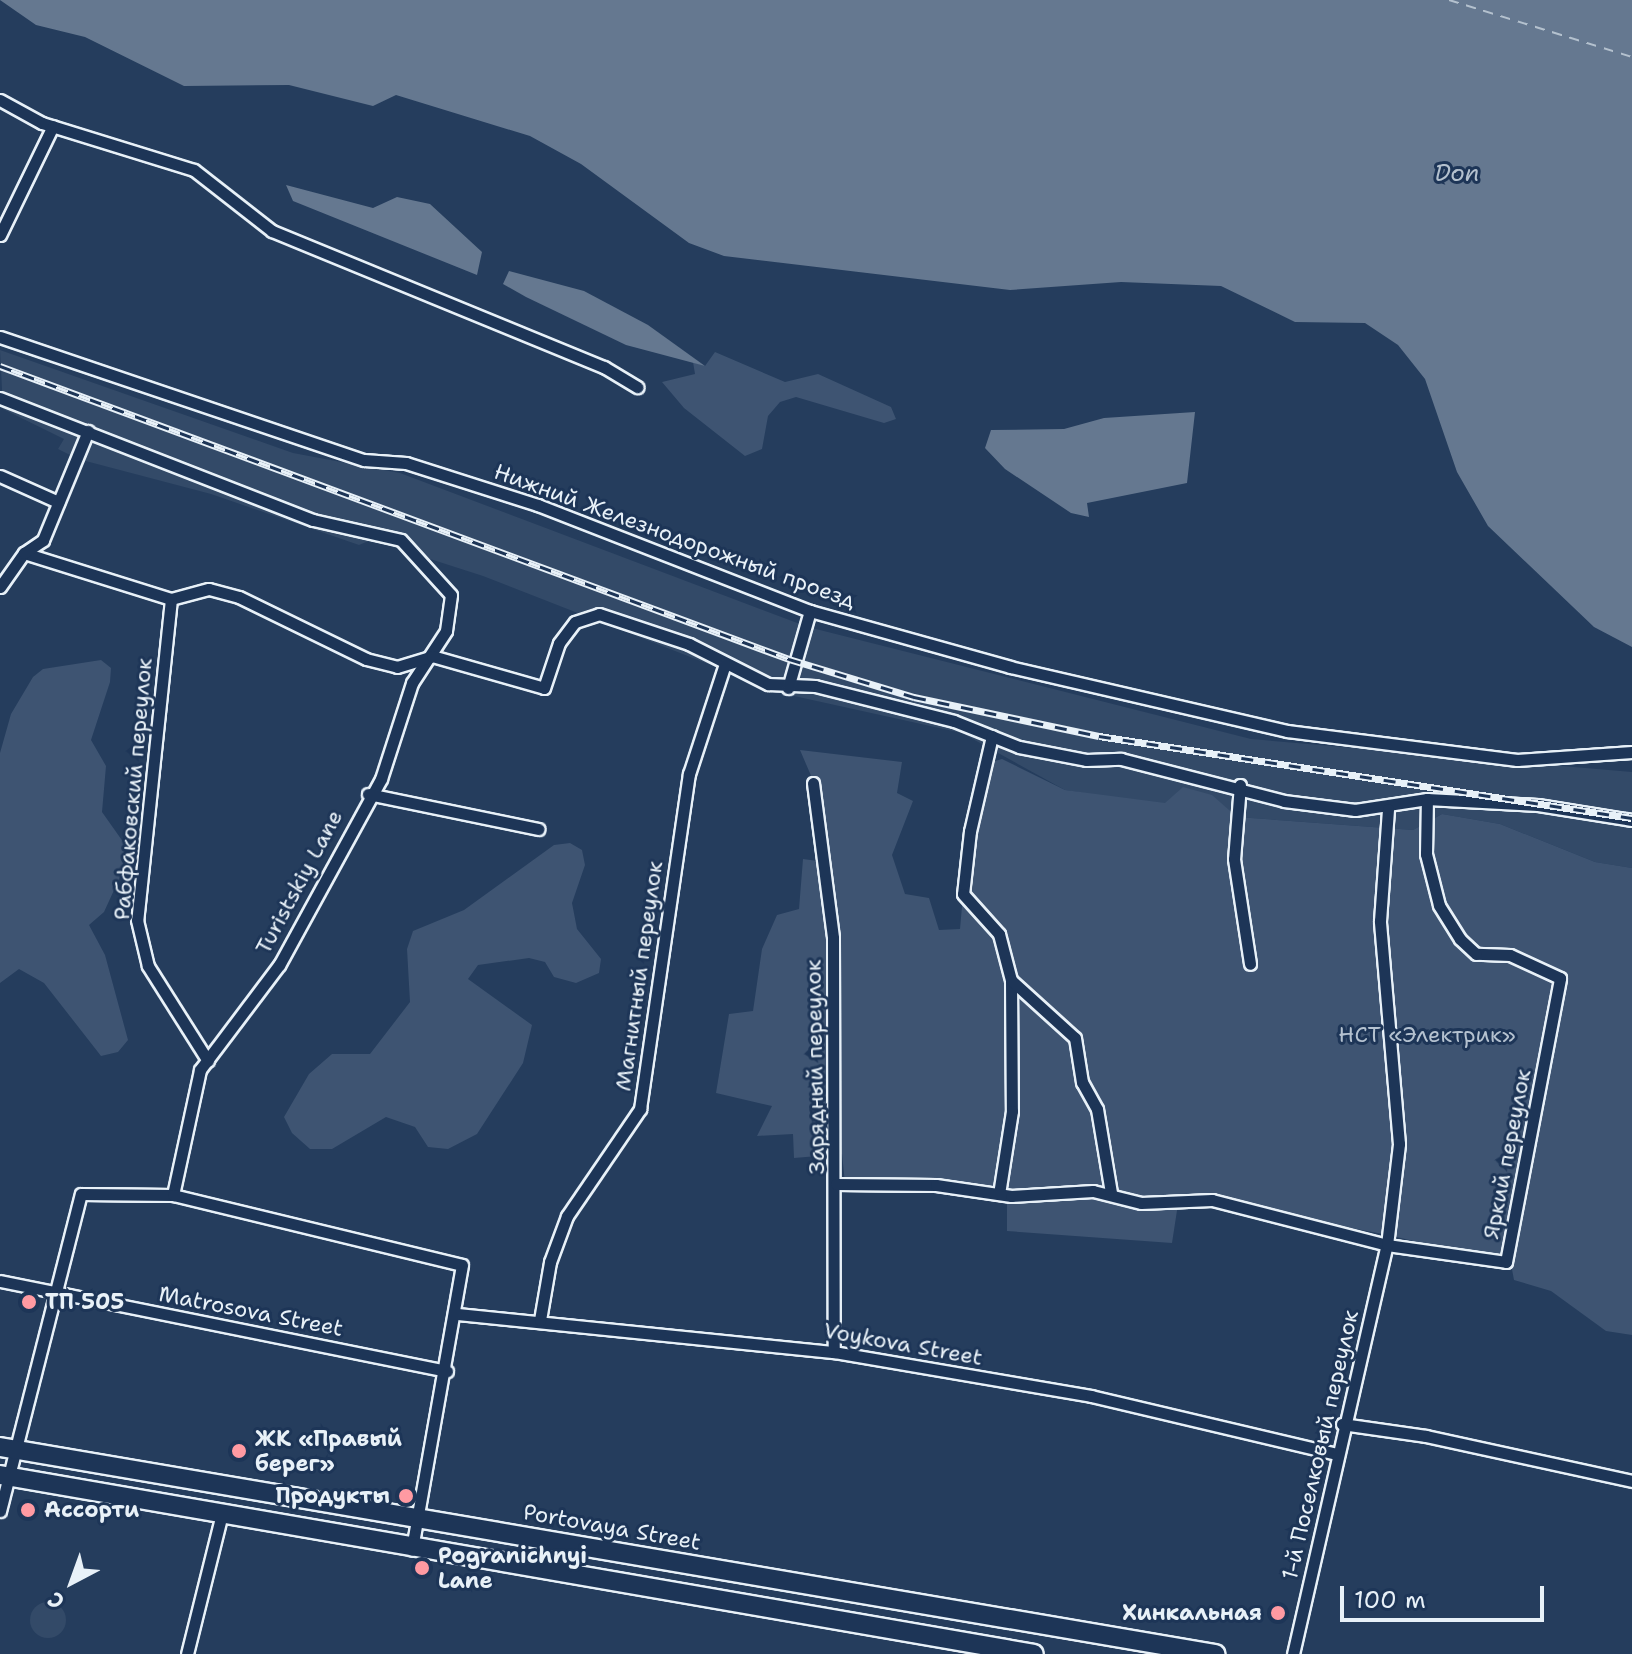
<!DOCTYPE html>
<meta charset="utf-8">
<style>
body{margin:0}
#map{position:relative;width:1632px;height:1654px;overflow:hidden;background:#253d5d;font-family:"Shantell Sans",sans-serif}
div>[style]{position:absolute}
.built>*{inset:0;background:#334a68}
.round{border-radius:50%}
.green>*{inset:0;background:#3e5472}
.water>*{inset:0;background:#657890}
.ferry>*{height:2px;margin-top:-1px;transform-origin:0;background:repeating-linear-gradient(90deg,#b4c1ce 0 10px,transparent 0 18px)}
.roads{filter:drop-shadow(2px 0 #e8f1f8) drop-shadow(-2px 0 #e8f1f8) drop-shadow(0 2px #e8f1f8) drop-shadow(0 -2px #e8f1f8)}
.street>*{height:11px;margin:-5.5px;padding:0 5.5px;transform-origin:5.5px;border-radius:5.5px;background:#1d3557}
.primary>*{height:18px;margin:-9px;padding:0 9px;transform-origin:9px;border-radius:9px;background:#1d3557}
.rail>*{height:7px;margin-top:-3.5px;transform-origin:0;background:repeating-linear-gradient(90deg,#1d3557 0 12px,#e8f1f8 0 24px);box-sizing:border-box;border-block:2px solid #e8f1f8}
.dots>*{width:22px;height:22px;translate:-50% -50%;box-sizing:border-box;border:4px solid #1d3557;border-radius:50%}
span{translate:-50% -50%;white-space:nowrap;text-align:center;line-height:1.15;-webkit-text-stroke:6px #1d3557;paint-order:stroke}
.street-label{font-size:22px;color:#e8f1f8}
.park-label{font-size:22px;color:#b5c2d0}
.poi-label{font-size:22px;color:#e8f1f8;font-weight:700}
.left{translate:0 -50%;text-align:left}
.right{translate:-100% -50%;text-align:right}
.water-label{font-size:24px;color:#b4c1ce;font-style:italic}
.north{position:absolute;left:32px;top:1542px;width:80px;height:80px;-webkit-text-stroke:6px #1d3557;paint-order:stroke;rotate:221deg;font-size:22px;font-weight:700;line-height:32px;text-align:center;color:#e8f1f8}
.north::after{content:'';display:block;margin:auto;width:28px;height:36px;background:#e8f1f8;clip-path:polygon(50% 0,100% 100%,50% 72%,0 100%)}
.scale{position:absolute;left:1340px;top:1586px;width:204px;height:36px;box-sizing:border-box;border:4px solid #e8f1f8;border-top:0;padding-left:10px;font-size:24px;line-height:28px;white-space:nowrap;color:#e8f1f8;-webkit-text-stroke:6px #1d3557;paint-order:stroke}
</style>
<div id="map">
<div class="built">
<i style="clip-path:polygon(0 350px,293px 453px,400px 473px,808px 627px,1251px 739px,1632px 772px,1632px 868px,1595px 862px,1500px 824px,1442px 814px,1413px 830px,1237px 817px,1065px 790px,962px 733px,785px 694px,483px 576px,371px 540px,359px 545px,211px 494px,78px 459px,58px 449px,64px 439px,3px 409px)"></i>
<i class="round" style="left:30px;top:1602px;width:36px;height:36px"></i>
</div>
<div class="green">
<i style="clip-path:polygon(715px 352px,785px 382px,818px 374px,891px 407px,896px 419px,884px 423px,796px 397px,780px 402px,768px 416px,762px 449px,745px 456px,684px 408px,662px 382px,695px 374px,693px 362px,705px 366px)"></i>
<i style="clip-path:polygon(101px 660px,111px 668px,110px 682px,91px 740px,106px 766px,102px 812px,131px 853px,104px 912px,89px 925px,105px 955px,128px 1040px,118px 1052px,101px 1056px,44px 983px,19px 969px,0 983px,0 753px,11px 714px,33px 677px,43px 669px)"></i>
<i style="clip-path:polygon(800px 750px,902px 762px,897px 793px,913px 801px,892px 855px,905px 894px,929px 898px,939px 930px,960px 929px,968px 838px,988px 763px,1002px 759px,1065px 790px,1165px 803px,1183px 787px,1212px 795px,1237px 817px,1413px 830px,1442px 814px,1500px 824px,1595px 862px,1632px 868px,1632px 1335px,1606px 1331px,1551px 1291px,1514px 1280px,1511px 1264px,1388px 1235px,1200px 1199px,1178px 1204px,1172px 1243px,1007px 1231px,1007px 1196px,845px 1183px,842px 1154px,794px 1158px,793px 1134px,757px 1136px,772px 1106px,716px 1093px,729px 1014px,753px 1011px,762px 949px,777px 915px,799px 909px,803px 859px,825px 862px,815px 785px)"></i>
<i style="clip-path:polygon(570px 843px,582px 850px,585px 865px,572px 903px,577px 929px,601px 959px,599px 973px,576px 983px,554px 977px,545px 962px,529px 958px,478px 965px,468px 979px,532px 1025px,523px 1063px,477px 1134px,448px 1149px,428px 1147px,415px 1127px,386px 1117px,332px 1149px,310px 1149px,292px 1133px,284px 1117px,309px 1074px,332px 1054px,370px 1054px,410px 1002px,407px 949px,413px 931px,464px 910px,554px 845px)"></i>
</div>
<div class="water">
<i style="clip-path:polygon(0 0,1632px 0,1632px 647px,1594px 627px,1488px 526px,1457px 472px,1425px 379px,1398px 345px,1365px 323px,1295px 322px,1221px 286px,1121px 282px,1010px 290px,724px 256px,689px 243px,581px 164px,530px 136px,396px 95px,373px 106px,289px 85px,184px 86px,85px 37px,36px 25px)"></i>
<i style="clip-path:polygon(286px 185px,373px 208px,397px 197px,430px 204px,482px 252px,477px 275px,293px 201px)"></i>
<i style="clip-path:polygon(509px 271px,584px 291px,648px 325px,705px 366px,626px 345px,526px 297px,503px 284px)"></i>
<i style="clip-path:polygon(1195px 412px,1187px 483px,1087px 503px,1089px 517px,1071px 513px,1005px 469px,985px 448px,991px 430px,1064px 429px,1104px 418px)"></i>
</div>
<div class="ferry">
<i style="left:1449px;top:0;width:192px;rotate:17.3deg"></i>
</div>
<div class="roads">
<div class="street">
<i style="left:0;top:100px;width:48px;rotate:28.7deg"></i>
<i style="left:42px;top:123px;width:159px;rotate:17.2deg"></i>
<i style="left:194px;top:170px;width:99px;rotate:38deg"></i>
<i style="left:272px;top:231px;width:359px;rotate:22.3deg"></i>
<i style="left:604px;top:367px;width:39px;rotate:31deg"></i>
<i style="left:0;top:235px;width:121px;rotate:-64.1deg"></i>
<i style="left:0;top:337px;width:384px;rotate:18.7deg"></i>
<i style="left:364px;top:460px;width:42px;rotate:4.1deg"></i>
<i style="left:406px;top:463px;width:139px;rotate:17.7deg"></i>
<i style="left:538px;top:505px;width:292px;rotate:21.3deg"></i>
<i style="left:810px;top:611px;width:208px;rotate:15.6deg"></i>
<i style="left:1010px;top:667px;width:284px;rotate:13deg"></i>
<i style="left:1287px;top:731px;width:232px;rotate:7.2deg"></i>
<i style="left:1517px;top:760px;width:115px;rotate:-4deg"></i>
<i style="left:0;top:398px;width:336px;rotate:21.3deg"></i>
<i style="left:313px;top:520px;width:90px;rotate:12.8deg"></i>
<i style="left:401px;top:540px;width:74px;rotate:47.7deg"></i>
<i style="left:451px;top:595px;width:36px;rotate:98deg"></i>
<i style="left:446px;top:631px;width:62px;rotate:123.2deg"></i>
<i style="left:412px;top:683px;width:101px;rotate:107.9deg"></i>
<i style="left:381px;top:779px;width:212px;rotate:118.7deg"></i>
<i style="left:279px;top:965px;width:131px;rotate:127deg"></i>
<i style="left:200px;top:1070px;width:128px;rotate:102.2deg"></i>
<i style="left:0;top:476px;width:64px;rotate:24.1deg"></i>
<i style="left:24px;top:553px;width:154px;rotate:17.4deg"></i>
<i style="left:171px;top:599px;width:39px;rotate:-15deg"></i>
<i style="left:209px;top:589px;width:31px;rotate:15deg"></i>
<i style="left:239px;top:597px;width:141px;rotate:26deg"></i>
<i style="left:366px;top:659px;width:32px;rotate:14deg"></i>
<i style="left:397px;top:667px;width:37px;rotate:-17deg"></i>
<i style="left:432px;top:656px;width:116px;rotate:15.9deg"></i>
<i style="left:544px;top:688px;width:47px;rotate:-71.6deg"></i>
<i style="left:559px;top:643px;width:26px;rotate:-53deg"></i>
<i style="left:575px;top:622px;width:25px;rotate:-18deg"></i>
<i style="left:599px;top:614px;width:95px;rotate:18.4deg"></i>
<i style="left:689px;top:644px;width:89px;rotate:26.9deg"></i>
<i style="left:768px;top:684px;width:47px;rotate:2.4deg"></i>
<i style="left:815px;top:686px;width:143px;rotate:14.1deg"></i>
<i style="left:954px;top:721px;width:70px;rotate:21.8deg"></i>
<i style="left:1019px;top:747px;width:68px;rotate:11deg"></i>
<i style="left:1086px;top:760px;width:35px;rotate:-2deg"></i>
<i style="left:1121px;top:759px;width:168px;rotate:14.4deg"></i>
<i style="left:1284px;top:801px;width:72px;rotate:7.2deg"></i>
<i style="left:1355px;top:810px;width:73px;rotate:-8.7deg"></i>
<i style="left:1427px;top:799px;width:111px;rotate:3.1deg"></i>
<i style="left:1538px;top:805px;width:95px;rotate:9.1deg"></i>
<i style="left:0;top:587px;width:42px;rotate:-54.8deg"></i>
<i style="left:24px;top:553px;width:23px;rotate:-34deg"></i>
<i style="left:43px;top:540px;width:118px;rotate:-67.6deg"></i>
<i style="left:171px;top:599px;width:323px;rotate:96deg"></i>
<i style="left:137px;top:920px;width:47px;rotate:76.6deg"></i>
<i style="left:148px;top:966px;width:112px;rotate:57.7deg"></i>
<i style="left:788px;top:688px;width:80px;rotate:-74.1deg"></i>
<i style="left:992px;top:736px;width:98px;rotate:103deg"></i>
<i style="left:970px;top:831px;width:63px;rotate:96.3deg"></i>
<i style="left:963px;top:894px;width:54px;rotate:48deg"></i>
<i style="left:999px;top:934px;width:48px;rotate:75.4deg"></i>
<i style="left:1011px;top:980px;width:131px;rotate:89.6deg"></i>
<i style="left:1012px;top:1111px;width:84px;rotate:98.9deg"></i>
<i style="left:813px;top:783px;width:156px;rotate:82.6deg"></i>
<i style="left:833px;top:938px;width:414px;rotate:89.9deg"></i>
<i style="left:1240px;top:785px;width:74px;rotate:94.6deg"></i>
<i style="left:1234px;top:859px;width:106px;rotate:81.3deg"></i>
<i style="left:368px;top:794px;width:174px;rotate:11.6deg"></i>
<i style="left:1011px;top:980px;width:86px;rotate:42.2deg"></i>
<i style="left:1075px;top:1038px;width:45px;rotate:81deg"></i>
<i style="left:1082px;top:1082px;width:31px;rotate:61deg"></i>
<i style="left:1097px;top:1109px;width:85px;rotate:80.5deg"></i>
<i style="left:836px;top:1184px;width:100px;rotate:0.6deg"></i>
<i style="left:936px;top:1185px;width:76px;rotate:8.3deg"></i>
<i style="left:1011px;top:1196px;width:82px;rotate:-3.5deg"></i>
<i style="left:1093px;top:1191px;width:49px;rotate:14deg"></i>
<i style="left:1141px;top:1203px;width:71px;rotate:-2.4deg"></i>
<i style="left:1212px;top:1200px;width:181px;rotate:14.4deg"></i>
<i style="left:1387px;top:1245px;width:120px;rotate:8.1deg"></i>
<i style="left:1506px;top:1262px;width:289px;rotate:-79.2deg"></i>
<i style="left:1560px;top:978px;width:55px;rotate:-155.3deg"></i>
<i style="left:1510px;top:955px;width:34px;rotate:-178deg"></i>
<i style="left:1476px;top:954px;width:22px;rotate:-137deg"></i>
<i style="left:1460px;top:939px;width:40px;rotate:-122deg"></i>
<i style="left:1439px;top:905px;width:53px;rotate:-104.3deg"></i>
<i style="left:1426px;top:854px;width:55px;rotate:-89deg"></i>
<i style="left:0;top:1281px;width:456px;rotate:11.4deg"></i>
<i style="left:458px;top:1314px;width:378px;rotate:5.8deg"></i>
<i style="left:834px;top:1352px;width:261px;rotate:9.7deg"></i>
<i style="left:1091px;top:1396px;width:252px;rotate:13.3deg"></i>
<i style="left:540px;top:1320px;width:59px;rotate:-80.2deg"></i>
<i style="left:550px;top:1262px;width:49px;rotate:-69.7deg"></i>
<i style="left:567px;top:1216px;width:130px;rotate:-55.7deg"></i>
<i style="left:640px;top:1109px;width:339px;rotate:-81.7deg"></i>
<i style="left:689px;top:774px;width:116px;rotate:-71.9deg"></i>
<i style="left:1342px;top:1424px;width:85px;rotate:8.1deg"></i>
<i style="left:1426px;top:1436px;width:211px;rotate:12.3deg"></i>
<i style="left:0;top:1511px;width:327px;rotate:-75.7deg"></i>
<i style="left:81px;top:1194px;width:92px;rotate:0.6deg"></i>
<i style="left:173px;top:1195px;width:297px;rotate:13.6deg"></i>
<i style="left:462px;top:1265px;width:289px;rotate:100deg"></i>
<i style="left:187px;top:1654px;width:140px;rotate:-76deg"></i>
<i style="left:1293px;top:1654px;width:420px;rotate:-77.1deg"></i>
<i style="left:1387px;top:1245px;width:102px;rotate:-83.2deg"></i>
<i style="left:1399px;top:1144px;width:224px;rotate:-94.9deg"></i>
<i style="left:1380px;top:921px;width:112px;rotate:-85.9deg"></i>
</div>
<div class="primary">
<i style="left:0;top:1447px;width:1233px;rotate:9.67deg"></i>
<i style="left:0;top:1475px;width:1049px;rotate:9.82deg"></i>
</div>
</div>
<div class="rail">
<i style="left:0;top:366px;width:842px;rotate:20.37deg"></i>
<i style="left:789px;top:659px;width:131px;rotate:16.9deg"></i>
<i style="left:914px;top:697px;width:189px;rotate:11.9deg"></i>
<i style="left:1099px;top:736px;width:539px;rotate:8.75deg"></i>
</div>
<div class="dots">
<i style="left:29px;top:1302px;background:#ff9aa2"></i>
<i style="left:239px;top:1451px;background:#ff9aa2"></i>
<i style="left:406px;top:1496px;background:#ff9aa2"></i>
<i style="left:28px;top:1510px;background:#ff9aa2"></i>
<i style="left:422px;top:1568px;background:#ff9aa2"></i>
<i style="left:1278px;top:1613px;background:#ff9aa2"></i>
</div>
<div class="street-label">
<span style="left:675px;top:536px;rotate:20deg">Нижний Железнодорожный проезд</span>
<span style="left:133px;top:789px;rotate:-85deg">Рабфаковский переулок</span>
<span style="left:299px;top:882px;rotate:-62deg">Turistskiy Lane</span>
<span style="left:639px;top:976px;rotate:-82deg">Магнитный переулок</span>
<span style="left:815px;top:1067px;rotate:-91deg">Зарядный переулок</span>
<span style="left:1507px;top:1154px;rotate:-79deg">Яркий переулок</span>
<span style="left:251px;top:1311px;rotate:11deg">Matrosova Street</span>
<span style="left:903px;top:1344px;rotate:10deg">Voykova Street</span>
<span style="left:1320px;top:1445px;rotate:-77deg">1-й Поселковый переулок</span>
<span style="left:612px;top:1527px;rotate:10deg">Portovaya Street</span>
</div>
<div class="park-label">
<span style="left:1427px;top:1035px">НСТ «Электрик»</span>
</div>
<div class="poi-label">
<span class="left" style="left:45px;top:1302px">ТП 505</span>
<span class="left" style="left:255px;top:1451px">ЖК «Правый<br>берег»</span>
<span class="right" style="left:390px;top:1496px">Продукты</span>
<span class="left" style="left:44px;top:1510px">Ассорти</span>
<span class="left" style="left:438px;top:1568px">Pogranichnyi<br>Lane</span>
<span class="right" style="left:1262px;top:1613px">Хинкальная</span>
</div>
<div class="water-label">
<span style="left:1457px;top:174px">Don</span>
</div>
<div class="north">С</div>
<div class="scale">100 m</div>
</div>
